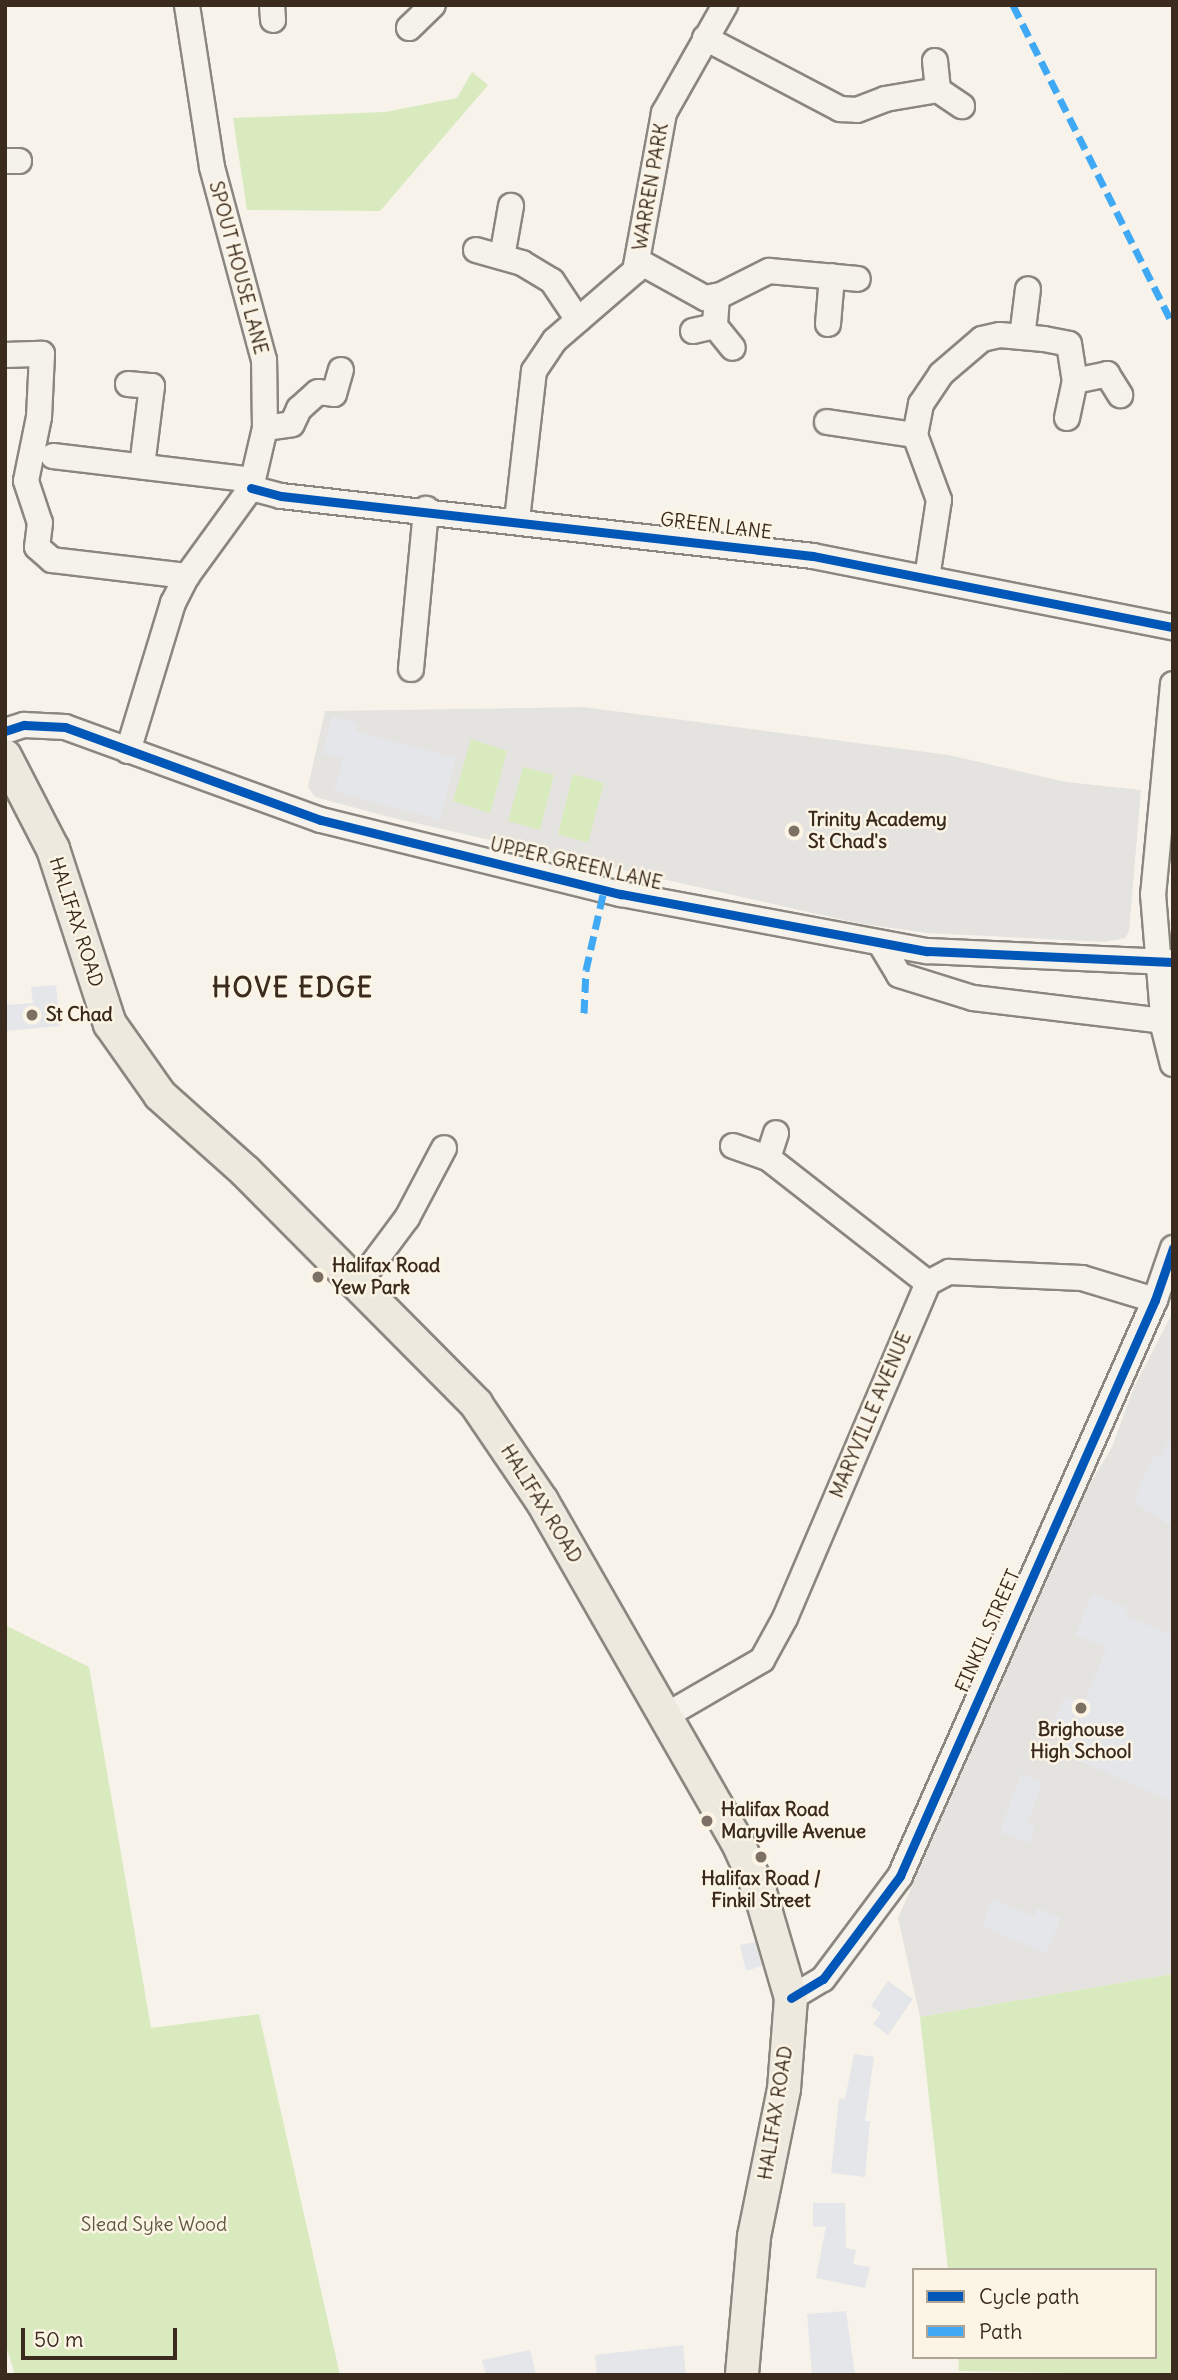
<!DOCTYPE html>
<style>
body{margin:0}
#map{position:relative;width:1178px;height:2380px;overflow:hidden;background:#f7f3ea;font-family:Delius,sans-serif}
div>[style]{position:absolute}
.built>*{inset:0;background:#e5e3df}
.green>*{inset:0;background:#d9eabf}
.building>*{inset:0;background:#e4e6e9}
.roads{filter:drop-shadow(2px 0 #8b867f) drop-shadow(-2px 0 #8b867f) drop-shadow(0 2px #8b867f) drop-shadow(0 -2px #8b867f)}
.minor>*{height:24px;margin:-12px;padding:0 12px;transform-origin:12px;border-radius:12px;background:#f5f2ec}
.major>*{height:32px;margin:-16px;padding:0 16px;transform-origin:16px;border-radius:16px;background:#eee9df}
.quiet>*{height:7px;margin-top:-3.5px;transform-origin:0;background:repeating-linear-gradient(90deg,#3fa9f5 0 14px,transparent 0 21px)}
.cycleway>*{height:9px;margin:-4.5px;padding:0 4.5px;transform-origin:4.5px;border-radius:4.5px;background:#0057b8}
.dots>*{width:19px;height:19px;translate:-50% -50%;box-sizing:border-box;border:4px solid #fcf5e5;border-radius:50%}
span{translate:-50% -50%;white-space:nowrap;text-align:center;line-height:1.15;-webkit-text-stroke:5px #fcf5e5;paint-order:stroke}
.street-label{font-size:19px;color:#3b2a1e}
.poi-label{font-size:19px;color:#3b2a1e;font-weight:700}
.left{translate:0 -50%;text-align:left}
.park-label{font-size:19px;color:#5c583e}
.district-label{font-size:26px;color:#3b2a1e;font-weight:700;letter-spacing:2px}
.frame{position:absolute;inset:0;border:7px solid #3b2a1e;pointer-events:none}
.legend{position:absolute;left:912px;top:2268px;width:245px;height:91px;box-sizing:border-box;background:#fcf5e5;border:2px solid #afa495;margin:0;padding:9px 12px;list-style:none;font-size:21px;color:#3b2a1e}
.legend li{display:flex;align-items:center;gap:14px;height:35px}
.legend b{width:35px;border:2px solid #afa495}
.scale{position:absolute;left:21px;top:2328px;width:156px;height:32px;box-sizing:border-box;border:4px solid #3b2a1e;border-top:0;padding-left:9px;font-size:21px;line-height:24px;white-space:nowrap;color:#3b2a1e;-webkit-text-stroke:5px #fcf5e5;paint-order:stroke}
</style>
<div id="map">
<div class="built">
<i style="clip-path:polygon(583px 707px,949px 755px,1066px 782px,1141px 790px,1129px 931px,1125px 938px,1105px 942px,927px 933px,857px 923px,393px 818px,315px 797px,308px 787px,325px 711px)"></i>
<i style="clip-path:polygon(1173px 1312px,1173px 1974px,920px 2017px,898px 1918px,1081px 1499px,1112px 1447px,1134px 1387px)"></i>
</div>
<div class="green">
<i style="clip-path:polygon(472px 72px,488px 85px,380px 211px,247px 210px,233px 118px,385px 112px,457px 98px)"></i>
<i style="clip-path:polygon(471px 739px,507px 751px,490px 813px,453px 801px)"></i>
<i style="clip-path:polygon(523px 767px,554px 775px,540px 830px,508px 821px)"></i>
<i style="clip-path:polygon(573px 774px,604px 783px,588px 843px,558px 834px)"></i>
<i style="clip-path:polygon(5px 1625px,89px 1667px,151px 2028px,259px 2014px,340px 2375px,15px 2375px,5px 2343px)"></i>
<i style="clip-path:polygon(1173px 1974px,1173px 2375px,959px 2371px,958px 2357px,1155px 2357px,1155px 2270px,948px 2270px,920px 2017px)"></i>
</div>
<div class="building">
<i style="clip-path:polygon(332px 716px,357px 723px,355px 731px,456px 758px,440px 820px,334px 791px,343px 758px,322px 753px)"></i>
<i style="clip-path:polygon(56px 985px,60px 1026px,5px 1031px,5px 1005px,33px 1003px,31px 987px)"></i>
<i style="clip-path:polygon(1173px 1434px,1173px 1527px,1135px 1503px,1140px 1493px,1136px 1491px,1155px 1454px,1160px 1456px)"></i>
<i style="clip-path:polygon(1093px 1594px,1128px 1608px,1126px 1616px,1173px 1635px,1173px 1802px,1061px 1753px,1069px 1737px,1051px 1728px,1065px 1696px,1083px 1704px,1107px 1647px,1075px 1635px)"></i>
<i style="clip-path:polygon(1021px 1773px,1043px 1782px,1027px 1824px,1035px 1826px,1029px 1843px,1000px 1832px)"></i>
<i style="clip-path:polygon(992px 1899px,1034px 1916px,1037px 1908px,1061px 1918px,1046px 1954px,983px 1926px)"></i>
<i style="clip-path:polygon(755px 1942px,762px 1966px,746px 1971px,740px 1945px)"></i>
<i style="clip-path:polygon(888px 1981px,913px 1999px,888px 2035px,873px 2024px,881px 2013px,871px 2006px)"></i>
<i style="clip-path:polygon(854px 2054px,874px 2057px,865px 2121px,870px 2121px,865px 2177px,831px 2173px,839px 2098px,845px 2099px)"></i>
<i style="clip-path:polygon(813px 2203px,845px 2203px,846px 2248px,856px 2250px,853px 2264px,870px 2267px,865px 2288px,816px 2278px,826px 2226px,813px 2227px)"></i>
<i style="clip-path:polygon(846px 2311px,855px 2375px,812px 2375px,807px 2314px)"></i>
<i style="clip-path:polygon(683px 2345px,686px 2375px,597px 2375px,595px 2355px)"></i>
<i style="clip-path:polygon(530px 2350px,536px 2375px,486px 2375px,482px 2360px)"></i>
</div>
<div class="roads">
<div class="minor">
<i style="left:272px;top:5px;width:15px;rotate:86deg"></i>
<i style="left:409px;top:28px;width:33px;rotate:-44deg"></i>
<i style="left:705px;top:38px;width:153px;rotate:27.7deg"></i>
<i style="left:840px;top:109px;width:17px;rotate:3deg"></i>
<i style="left:857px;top:110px;width:30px;rotate:-21deg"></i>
<i style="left:885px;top:99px;width:54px;rotate:-9.6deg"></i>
<i style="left:938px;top:90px;width:29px;rotate:34deg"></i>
<i style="left:935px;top:61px;width:29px;rotate:84deg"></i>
<i style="left:5px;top:161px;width:14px"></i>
<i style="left:476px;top:250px;width:48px;rotate:15.8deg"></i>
<i style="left:522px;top:263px;width:35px;rotate:31deg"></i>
<i style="left:552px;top:281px;width:47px;rotate:56.3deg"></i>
<i style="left:502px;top:257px;width:52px;rotate:-80deg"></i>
<i style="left:638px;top:261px;width:77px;rotate:28.9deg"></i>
<i style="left:705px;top:298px;width:16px;rotate:-11deg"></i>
<i style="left:721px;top:295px;width:54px;rotate:-26.6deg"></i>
<i style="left:769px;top:271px;width:89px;rotate:5.1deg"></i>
<i style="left:717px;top:296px;width:30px;rotate:94deg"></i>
<i style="left:715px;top:326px;width:28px;rotate:51deg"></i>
<i style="left:828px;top:324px;width:48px;rotate:-85.2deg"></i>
<i style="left:693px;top:331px;width:23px;rotate:-13deg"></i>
<i style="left:1022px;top:337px;width:48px;rotate:-82.9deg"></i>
<i style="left:5px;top:355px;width:37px;rotate:-2deg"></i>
<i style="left:42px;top:354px;width:63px;rotate:92.7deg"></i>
<i style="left:39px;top:417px;width:65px;rotate:101.5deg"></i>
<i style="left:26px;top:481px;width:44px;rotate:71.6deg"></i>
<i style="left:40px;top:523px;width:24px;rotate:97deg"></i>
<i style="left:37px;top:547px;width:20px;rotate:41deg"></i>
<i style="left:52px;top:560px;width:136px;rotate:6.8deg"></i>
<i style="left:128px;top:384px;width:24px;rotate:5deg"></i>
<i style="left:152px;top:386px;width:81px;rotate:97.1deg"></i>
<i style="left:1067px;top:418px;width:38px;rotate:-78deg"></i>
<i style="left:827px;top:422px;width:89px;rotate:8.4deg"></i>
<i style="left:265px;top:428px;width:27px;rotate:-8deg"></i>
<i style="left:292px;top:424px;width:17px;rotate:-65deg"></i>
<i style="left:299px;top:409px;width:25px;rotate:-42deg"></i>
<i style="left:318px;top:392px;width:16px;rotate:7deg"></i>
<i style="left:334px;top:394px;width:25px;rotate:-74deg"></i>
<i style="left:53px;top:456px;width:201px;rotate:6.8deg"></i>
<i style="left:251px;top:488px;width:31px;rotate:15deg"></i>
<i style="left:281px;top:496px;width:535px;rotate:6.43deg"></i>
<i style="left:813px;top:556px;width:367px;rotate:11.2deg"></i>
<i style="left:517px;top:520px;width:150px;rotate:-83.5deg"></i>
<i style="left:534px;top:371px;width:37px;rotate:-56deg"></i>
<i style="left:555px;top:340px;width:106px;rotate:-40.8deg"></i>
<i style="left:635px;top:271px;width:161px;rotate:-79.6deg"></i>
<i style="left:664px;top:113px;width:124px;rotate:-60.5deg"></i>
<i style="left:927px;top:578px;width:79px;rotate:-81.3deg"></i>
<i style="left:939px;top:500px;width:69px;rotate:-110.3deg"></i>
<i style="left:915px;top:435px;width:32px;rotate:-79deg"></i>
<i style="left:921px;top:404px;width:36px;rotate:-56deg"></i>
<i style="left:941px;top:374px;width:54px;rotate:-40.5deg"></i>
<i style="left:982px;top:339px;width:18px;rotate:-13deg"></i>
<i style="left:1000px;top:335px;width:44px;rotate:5.2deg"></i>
<i style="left:1044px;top:339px;width:25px;rotate:11deg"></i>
<i style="left:1069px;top:344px;width:37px;rotate:81deg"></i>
<i style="left:1075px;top:381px;width:33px;rotate:-12deg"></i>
<i style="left:1107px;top:374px;width:25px;rotate:58deg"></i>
<i style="left:411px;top:669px;width:161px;rotate:-84.6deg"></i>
<i style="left:1173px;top:684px;width:211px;rotate:95.4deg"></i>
<i style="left:1153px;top:894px;width:135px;rotate:85.3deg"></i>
<i style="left:1164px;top:1029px;width:36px;rotate:76deg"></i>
<i style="left:5px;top:731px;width:20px;rotate:-18deg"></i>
<i style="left:24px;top:725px;width:41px;rotate:2.8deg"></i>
<i style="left:65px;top:727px;width:272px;rotate:20deg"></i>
<i style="left:321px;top:820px;width:309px;rotate:13.9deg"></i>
<i style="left:621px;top:894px;width:311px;rotate:10.6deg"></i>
<i style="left:927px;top:951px;width:246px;rotate:2.6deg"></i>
<i style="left:128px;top:751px;width:155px;rotate:-73.1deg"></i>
<i style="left:173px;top:603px;width:30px;rotate:-63deg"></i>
<i style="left:187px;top:576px;width:109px;rotate:-54deg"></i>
<i style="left:251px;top:488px;width:62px;rotate:-76.9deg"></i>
<i style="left:265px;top:428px;width:68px;rotate:-90.8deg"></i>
<i style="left:264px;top:360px;width:200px;rotate:-105.1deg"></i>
<i style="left:212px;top:167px;width:164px;rotate:-98.8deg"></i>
<i style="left:880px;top:943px;width:37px;rotate:59deg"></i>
<i style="left:899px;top:975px;width:77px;rotate:17.3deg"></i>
<i style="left:973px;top:998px;width:191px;rotate:6.9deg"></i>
<i style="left:733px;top:1146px;width:37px;rotate:19deg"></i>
<i style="left:768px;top:1158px;width:203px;rotate:38deg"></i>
<i style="left:768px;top:1158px;width:26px;rotate:-72deg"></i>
<i style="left:357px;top:1285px;width:84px;rotate:-53.3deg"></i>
<i style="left:407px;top:1218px;width:79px;rotate:-62.1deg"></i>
<i style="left:667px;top:1715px;width:110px;rotate:-30.1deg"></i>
<i style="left:762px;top:1660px;width:48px;rotate:-61.3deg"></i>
<i style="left:785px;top:1618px;width:364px;rotate:-66.9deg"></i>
<i style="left:928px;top:1283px;width:24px;rotate:-28deg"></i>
<i style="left:949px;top:1272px;width:133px;rotate:2.6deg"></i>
<i style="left:1082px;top:1278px;width:76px;rotate:16.8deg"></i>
<i style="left:791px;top:1998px;width:37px;rotate:-31deg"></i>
<i style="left:823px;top:1979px;width:129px;rotate:-53.2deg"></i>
<i style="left:900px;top:1876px;width:630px;rotate:-66.12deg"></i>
<i style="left:1155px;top:1300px;width:55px;rotate:-70.9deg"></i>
</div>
<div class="major">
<i style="left:5px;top:756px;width:105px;rotate:62.7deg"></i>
<i style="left:53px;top:849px;width:184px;rotate:72deg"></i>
<i style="left:110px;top:1024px;width:87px;rotate:54.8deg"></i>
<i style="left:160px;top:1095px;width:115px;rotate:41.8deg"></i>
<i style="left:246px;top:1172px;width:327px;rotate:45.2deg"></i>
<i style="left:476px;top:1404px;width:117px;rotate:55.8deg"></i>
<i style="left:542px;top:1501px;width:392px;rotate:60.2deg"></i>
<i style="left:737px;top:1841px;width:56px;rotate:65.7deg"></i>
<i style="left:760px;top:1892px;width:110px;rotate:73.7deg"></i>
<i style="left:791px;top:1998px;width:91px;rotate:94.4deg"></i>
<i style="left:784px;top:2089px;width:151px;rotate:101.5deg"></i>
<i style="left:754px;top:2237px;width:139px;rotate:95deg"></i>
</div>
</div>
<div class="quiet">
<i style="left:1013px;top:5px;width:357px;rotate:63.4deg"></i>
<i style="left:584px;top:1013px;width:43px;rotate:-87.3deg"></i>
<i style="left:586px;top:970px;width:82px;rotate:-77.3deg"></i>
</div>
<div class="cycleway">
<i style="left:251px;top:488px;width:31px;rotate:15deg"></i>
<i style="left:281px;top:496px;width:535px;rotate:6.43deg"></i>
<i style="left:813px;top:556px;width:367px;rotate:11.2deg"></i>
<i style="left:5px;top:731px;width:20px;rotate:-18deg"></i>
<i style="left:24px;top:725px;width:41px;rotate:2.8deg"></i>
<i style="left:65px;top:727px;width:272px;rotate:20deg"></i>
<i style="left:321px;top:820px;width:309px;rotate:13.9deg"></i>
<i style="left:621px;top:894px;width:311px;rotate:10.6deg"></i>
<i style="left:927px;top:951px;width:246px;rotate:2.6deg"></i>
<i style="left:791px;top:1998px;width:37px;rotate:-31deg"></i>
<i style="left:823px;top:1979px;width:129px;rotate:-53.2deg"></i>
<i style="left:900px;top:1876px;width:630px;rotate:-66.12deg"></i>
<i style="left:1155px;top:1300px;width:55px;rotate:-70.9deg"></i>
</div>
<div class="dots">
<i style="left:794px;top:831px;background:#7d7065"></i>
<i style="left:32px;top:1015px;background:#7d7065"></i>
<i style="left:318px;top:1277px;background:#7d7065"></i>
<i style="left:1081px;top:1708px;background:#7d7065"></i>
<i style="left:707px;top:1821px;background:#7d7065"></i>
<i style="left:761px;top:1857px;background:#7d7065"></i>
</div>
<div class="street-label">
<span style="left:651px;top:187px;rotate:-80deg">WARREN PARK</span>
<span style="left:238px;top:268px;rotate:75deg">SPOUT HOUSE LANE</span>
<span style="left:716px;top:526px;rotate:7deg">GREEN LANE</span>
<span style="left:576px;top:864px;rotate:13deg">UPPER GREEN LANE</span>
<span style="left:76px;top:922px;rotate:72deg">HALIFAX ROAD</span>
<span style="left:871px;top:1415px;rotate:-67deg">MARYVILLE AVENUE</span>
<span style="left:541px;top:1504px;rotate:58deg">HALIFAX ROAD</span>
<span style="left:988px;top:1631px;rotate:-66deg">FINKIL STREET</span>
<span style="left:776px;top:2113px;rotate:-81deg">HALIFAX ROAD</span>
</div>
<div class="poi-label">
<span class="left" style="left:808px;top:831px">Trinity Academy<br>St Chad's</span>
<span class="left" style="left:46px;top:1015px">St Chad</span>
<span class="left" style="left:332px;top:1277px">Halifax Road<br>Yew Park</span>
<span style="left:1081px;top:1741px">Brighouse<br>High School</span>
<span class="left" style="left:721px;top:1821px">Halifax Road<br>Maryville Avenue</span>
<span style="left:761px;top:1890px">Halifax Road /<br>Finkil Street</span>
</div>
<div class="park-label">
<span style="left:154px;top:2225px">Slead Syke Wood</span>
</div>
<div class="district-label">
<span style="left:293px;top:988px">HOVE EDGE</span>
</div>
<div class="frame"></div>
<ul class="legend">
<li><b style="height:9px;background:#0057b8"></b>Cycle path</li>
<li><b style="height:9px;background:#3fa9f5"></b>Path</li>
</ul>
<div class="scale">50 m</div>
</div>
